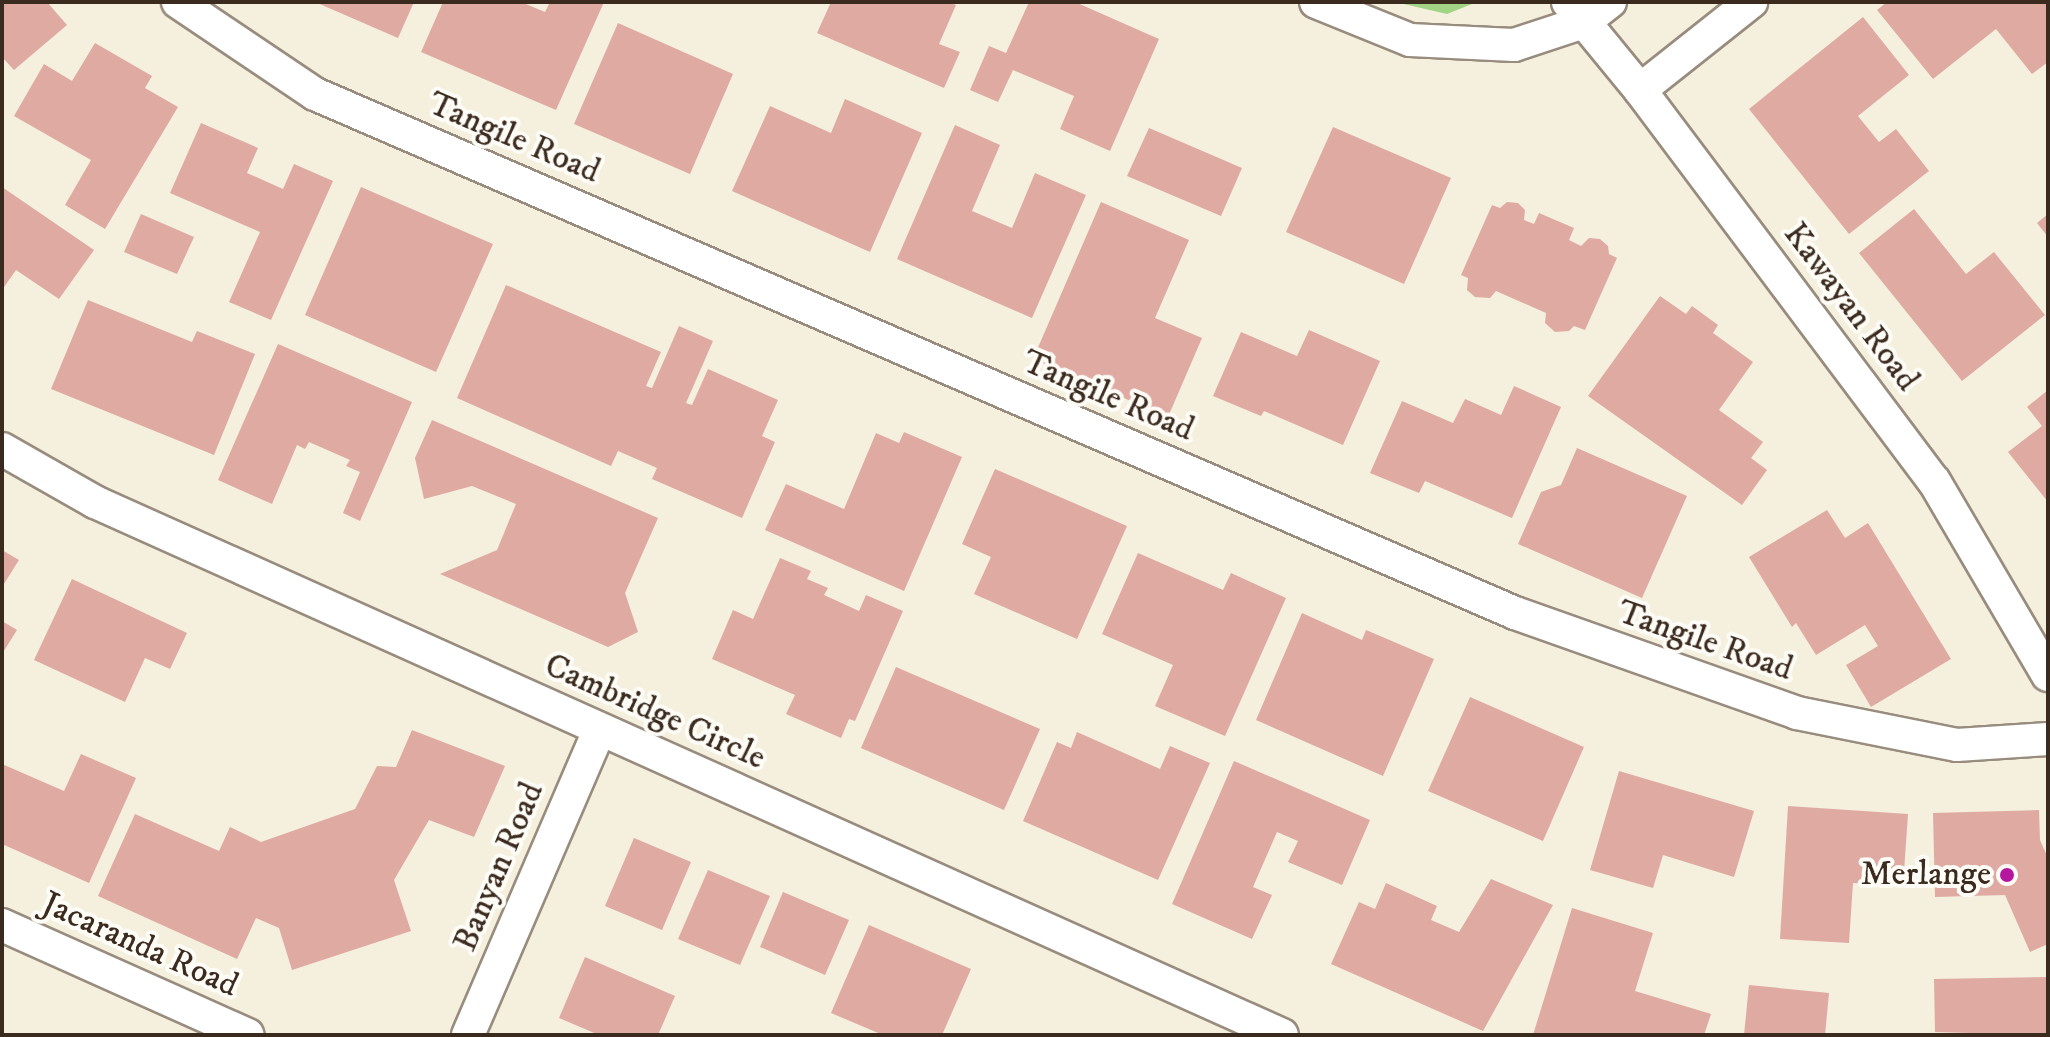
<!DOCTYPE html>
<style>
body{margin:0}
#map{position:relative;width:2050px;height:1037px;overflow:hidden;background:#f5efdd;font-family:"IM FELL DW Pica",serif}
div>[style]{position:absolute}
.green>*{inset:0;background:#a1d585}
.building>*{inset:0;background:#dfaaa2}
.roads{filter:drop-shadow(2px 0 #988c7e) drop-shadow(-2px 0 #988c7e) drop-shadow(0 2px #988c7e) drop-shadow(0 -2px #988c7e)}
.street>*{height:32px;margin:-16px;padding:0 16px;transform-origin:16px;border-radius:16px;background:#fff}
.dots>*{width:22px;height:22px;translate:-50% -50%;box-sizing:border-box;border:4px solid #fdfcf7;border-radius:50%}
span{translate:-50% -50%;white-space:nowrap;text-align:center;line-height:1.15;-webkit-text-stroke:8px #fdfcf7;paint-order:stroke}
.street-label{font-size:34px;color:#3b2a1e}
.poi-label{font-size:34px;color:#3b2a1e}
.right{translate:-100% -50%;text-align:right}
.frame{position:absolute;inset:0;border:4px solid #3b2a1e;pointer-events:none}
</style>
<div id="map">
<div class="green">
<i style="clip-path:polygon(1395px 2px,1477px 2px,1447px 14px)"></i>
</div>
<div class="building">
<i style="clip-path:polygon(2px 2px,47px 2px,67px 25px,14px 70px,2px 57px)"></i>
<i style="clip-path:polygon(315px 2px,414px 2px,398px 38px)"></i>
<i style="clip-path:polygon(443px 2px,521px 2px,545px 12px,550px 2px,604px 2px,556px 110px,421px 52px)"></i>
<i style="clip-path:polygon(831px 2px,948px 2px,956px 5px,939px 44px,960px 52px,944px 88px,817px 33px)"></i>
<i style="clip-path:polygon(1029px 2px,1075px 2px,1159px 39px,1110px 151px,1060px 129px,1074px 96px,1013px 70px,998px 102px,970px 90px,989px 46px,1006px 53px)"></i>
<i style="clip-path:polygon(1887px 2px,2048px 2px,2048px 62px,2032px 74px,1996px 29px,1933px 79px,1877px 10px)"></i>
<i style="clip-path:polygon(1863px 17px,1909px 75px,1858px 116px,1879px 142px,1896px 129px,1929px 171px,1849px 234px,1749px 109px)"></i>
<i style="clip-path:polygon(618px 23px,733px 74px,690px 174px,574px 124px)"></i>
<i style="clip-path:polygon(95px 43px,152px 76px,145px 88px,178px 107px,105px 229px,65px 205px,91px 160px,14px 116px,44px 64px,72px 81px)"></i>
<i style="clip-path:polygon(845px 99px,922px 133px,870px 252px,732px 191px,770px 106px,831px 133px)"></i>
<i style="clip-path:polygon(201px 123px,258px 148px,247px 173px,283px 189px,294px 164px,333px 181px,271px 320px,229px 302px,260px 232px,170px 193px)"></i>
<i style="clip-path:polygon(955px 125px,1000px 145px,972px 211px,1012px 228px,1035px 173px,1086px 195px,1032px 318px,897px 259px)"></i>
<i style="clip-path:polygon(1333px 127px,1451px 178px,1404px 284px,1286px 232px)"></i>
<i style="clip-path:polygon(1149px 128px,1242px 168px,1221px 216px,1127px 176px)"></i>
<i style="clip-path:polygon(2px 187px,94px 250px,59px 299px,16px 270px,2px 290px)"></i>
<i style="clip-path:polygon(361px 187px,493px 244px,436px 372px,305px 315px)"></i>
<i style="clip-path:polygon(1101px 202px,1189px 240px,1155px 318px,1202px 338px,1168px 417px,1033px 359px)"></i>
<i style="clip-path:polygon(1507px 202px,1518px 203px,1525px 210px,1524px 220px,1534px 224px,1539px 213px,1574px 228px,1569px 240px,1581px 246px,1589px 238px,1600px 239px,1608px 246px,1609px 254px,1617px 258px,1585px 330px,1574px 326px,1569px 331px,1555px 332px,1545px 323px,1546px 313px,1496px 291px,1490px 298px,1475px 297px,1467px 290px,1468px 278px,1461px 275px,1492px 205px,1500px 208px)"></i>
<i style="clip-path:polygon(1914px 209px,1966px 274px,1994px 252px,2045px 315px,1962px 381px,1859px 253px)"></i>
<i style="clip-path:polygon(141px 214px,194px 237px,177px 274px,124px 252px)"></i>
<i style="clip-path:polygon(2048px 214px,2048px 237px,2037px 223px)"></i>
<i style="clip-path:polygon(506px 285px,661px 352px,646px 386px,652px 388px,679px 326px,713px 341px,686px 403px,692px 405px,708px 369px,778px 400px,762px 436px,775px 442px,742px 518px,652px 479px,657px 468px,618px 451px,611px 466px,457px 398px)"></i>
<i style="clip-path:polygon(1660px 296px,1686px 314px,1692px 306px,1718px 325px,1713px 333px,1753px 362px,1719px 410px,1763px 442px,1751px 458px,1767px 470px,1742px 505px,1588px 396px)"></i>
<i style="clip-path:polygon(88px 300px,192px 342px,197px 331px,255px 354px,214px 455px,51px 389px)"></i>
<i style="clip-path:polygon(1309px 330px,1380px 361px,1343px 445px,1264px 411px,1261px 416px,1213px 396px,1241px 332px,1297px 356px)"></i>
<i style="clip-path:polygon(278px 344px,412px 402px,360px 521px,343px 513px,360px 472px,346px 466px,350px 460px,309px 442px,305px 449px,297px 445px,272px 504px,218px 480px)"></i>
<i style="clip-path:polygon(1514px 386px,1561px 407px,1512px 518px,1425px 481px,1419px 493px,1370px 473px,1402px 401px,1453px 423px,1465px 399px,1501px 415px)"></i>
<i style="clip-path:polygon(2048px 390px,2048px 502px,2008px 452px,2042px 426px,2027px 407px)"></i>
<i style="clip-path:polygon(432px 420px,658px 518px,625px 593px,638px 632px,608px 647px,440px 574px,497px 550px,516px 504px,472px 486px,424px 499px,415px 458px)"></i>
<i style="clip-path:polygon(904px 432px,962px 457px,904px 591px,765px 530px,786px 484px,844px 509px,876px 433px,899px 443px)"></i>
<i style="clip-path:polygon(1577px 448px,1687px 496px,1642px 598px,1518px 544px,1541px 492px,1561px 485px)"></i>
<i style="clip-path:polygon(995px 469px,1127px 526px,1077px 639px,974px 594px,991px 557px,962px 544px)"></i>
<i style="clip-path:polygon(1827px 510px,1845px 538px,1868px 523px,1951px 659px,1871px 707px,1846px 665px,1878px 646px,1865px 625px,1816px 655px,1796px 623px,1792px 627px,1749px 557px)"></i>
<i style="clip-path:polygon(2px 550px,19px 560px,2px 587px)"></i>
<i style="clip-path:polygon(1138px 553px,1223px 590px,1231px 573px,1286px 598px,1225px 736px,1155px 706px,1173px 665px,1102px 634px)"></i>
<i style="clip-path:polygon(780px 558px,811px 571px,807px 579px,828px 588px,824px 595px,859px 611px,866px 595px,903px 611px,855px 721px,849px 719px,841px 738px,786px 714px,795px 695px,712px 659px,733px 610px,753px 619px)"></i>
<i style="clip-path:polygon(72px 579px,187px 633px,170px 669px,145px 658px,125px 702px,34px 660px)"></i>
<i style="clip-path:polygon(1302px 613px,1362px 640px,1366px 630px,1434px 659px,1383px 776px,1256px 720px)"></i>
<i style="clip-path:polygon(2px 621px,17px 630px,2px 654px)"></i>
<i style="clip-path:polygon(896px 667px,1040px 729px,1004px 810px,861px 748px)"></i>
<i style="clip-path:polygon(1470px 697px,1584px 747px,1543px 841px,1428px 791px)"></i>
<i style="clip-path:polygon(412px 730px,505px 766px,474px 837px,429px 820px,394px 880px,411px 931px,292px 970px,279px 928px,256px 918px,237px 959px,98px 896px,135px 814px,219px 851px,230px 827px,261px 842px,355px 809px,377px 766px,396px 767px)"></i>
<i style="clip-path:polygon(1077px 732px,1160px 769px,1170px 746px,1210px 763px,1158px 880px,1023px 821px,1057px 742px,1071px 748px)"></i>
<i style="clip-path:polygon(81px 754px,136px 778px,89px 883px,2px 844px,2px 764px,64px 791px)"></i>
<i style="clip-path:polygon(1234px 761px,1370px 820px,1342px 885px,1288px 862px,1298px 841px,1277px 832px,1253px 887px,1272px 895px,1252px 939px,1172px 904px)"></i>
<i style="clip-path:polygon(1619px 771px,1754px 811px,1734px 877px,1663px 855px,1653px 888px,1590px 870px)"></i>
<i style="clip-path:polygon(1788px 806px,1908px 814px,1903px 886px,1853px 883px,1849px 943px,1780px 939px)"></i>
<i style="clip-path:polygon(2039px 810px,2040px 840px,2048px 858px,2048px 944px,2030px 952px,2005px 895px,1935px 897px,1933px 813px)"></i>
<i style="clip-path:polygon(634px 838px,691px 862px,662px 930px,605px 906px)"></i>
<i style="clip-path:polygon(708px 870px,770px 896px,740px 965px,678px 939px)"></i>
<i style="clip-path:polygon(1491px 879px,1553px 905px,1483px 1031px,1331px 964px,1359px 902px,1375px 909px,1386px 883px,1437px 906px,1431px 920px,1459px 932px)"></i>
<i style="clip-path:polygon(783px 892px,849px 920px,825px 975px,760px 947px)"></i>
<i style="clip-path:polygon(1572px 908px,1653px 933px,1635px 991px,1711px 1014px,1704px 1035px,1533px 1035px)"></i>
<i style="clip-path:polygon(869px 925px,971px 969px,942px 1035px,883px 1035px,831px 1013px)"></i>
<i style="clip-path:polygon(585px 957px,675px 996px,658px 1035px,599px 1035px,559px 1018px)"></i>
<i style="clip-path:polygon(2048px 977px,2048px 1035px,1935px 1032px,1934px 979px)"></i>
<i style="clip-path:polygon(1749px 985px,1829px 993px,1825px 1035px,1744px 1035px)"></i>
</div>
<div class="roads">
<div class="street">
<i style="left:178px;top:2px;width:165px;rotate:33.9deg"></i>
<i style="left:315px;top:94px;width:1307px;rotate:23.39deg"></i>
<i style="left:1515px;top:613px;width:299px;rotate:19.5deg"></i>
<i style="left:1797px;top:713px;width:163px;rotate:11.3deg"></i>
<i style="left:1957px;top:745px;width:91px;rotate:-3.8deg"></i>
<i style="left:1316px;top:2px;width:101px;rotate:22deg"></i>
<i style="left:1410px;top:40px;width:104px;rotate:2.8deg"></i>
<i style="left:1514px;top:45px;width:74px;rotate:-18.2deg"></i>
<i style="left:1584px;top:22px;width:33px;rotate:-38deg"></i>
<i style="left:1568px;top:2px;width:114px;rotate:50.7deg"></i>
<i style="left:1640px;top:90px;width:489px;rotate:53.1deg"></i>
<i style="left:1934px;top:481px;width:225px;rotate:59.6deg"></i>
<i style="left:1640px;top:90px;width:142px;rotate:-38.4deg"></i>
<i style="left:2px;top:449px;width:107px;rotate:29.7deg"></i>
<i style="left:95px;top:502px;width:1301px;rotate:24.18deg"></i>
<i style="left:2px;top:925px;width:269px;rotate:24.1deg"></i>
<i style="left:468px;top:1035px;width:333px;rotate:-66.7deg"></i>
</div>
</div>
<div class="dots">
<i style="left:2007px;top:875px;background:#b5179e"></i>
</div>
<div class="street-label">
<span style="left:514px;top:138px;rotate:23deg">Tangile Road</span>
<span style="left:1851px;top:307px;rotate:53deg">Kawayan Road</span>
<span style="left:1108px;top:396px;rotate:23deg">Tangile Road</span>
<span style="left:1705px;top:641px;rotate:19deg">Tangile Road</span>
<span style="left:655px;top:712px;rotate:24deg">Cambridge Circle</span>
<span style="left:499px;top:867px;rotate:-67deg">Banyan Road</span>
<span style="left:140px;top:945px;rotate:24deg">Jacaranda Road</span>
</div>
<div class="poi-label">
<span class="right" style="left:1991px;top:875px">Merlange</span>
</div>
<div class="frame"></div>
</div>
